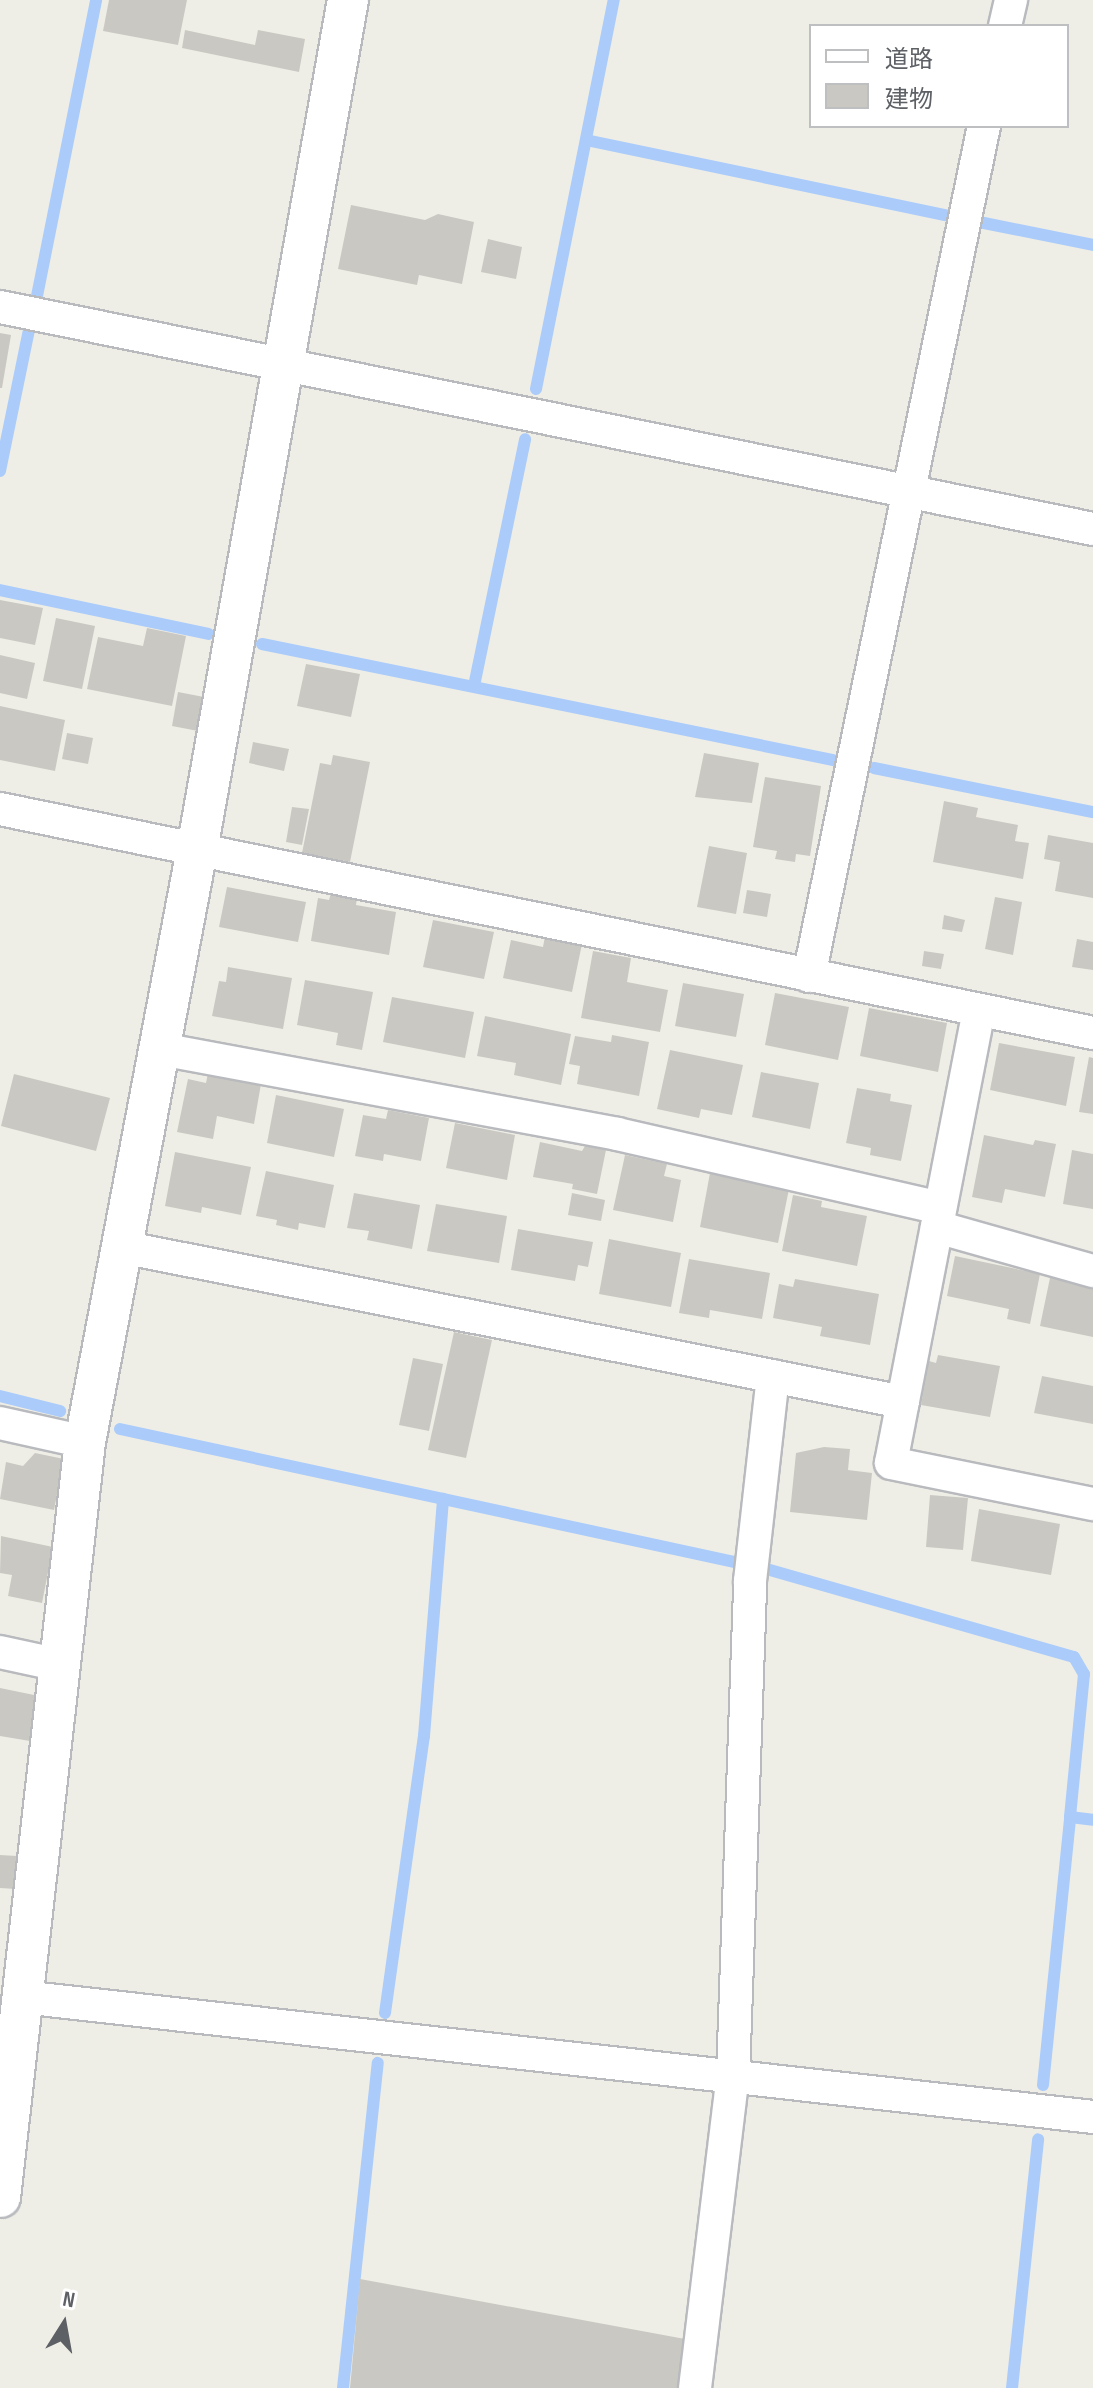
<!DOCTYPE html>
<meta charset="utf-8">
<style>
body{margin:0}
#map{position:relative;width:1093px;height:2388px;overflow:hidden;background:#efeee6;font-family:"Sofia Sans Condensed","Noto Sans JP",sans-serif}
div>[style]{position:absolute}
.stream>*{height:12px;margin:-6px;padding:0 6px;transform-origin:6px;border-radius:6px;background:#abccfa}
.building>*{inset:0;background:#cac8c2}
.roads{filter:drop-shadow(2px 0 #b8babe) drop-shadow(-2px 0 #b8babe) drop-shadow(0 2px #b8babe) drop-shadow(0 -2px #b8babe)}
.minor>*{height:32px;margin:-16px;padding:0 16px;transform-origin:16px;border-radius:16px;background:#fff}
.tertiary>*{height:40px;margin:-20px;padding:0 20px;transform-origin:20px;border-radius:20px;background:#fff}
span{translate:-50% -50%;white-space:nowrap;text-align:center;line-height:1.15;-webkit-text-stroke:7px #fff;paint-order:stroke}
.legend{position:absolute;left:809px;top:24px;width:260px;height:104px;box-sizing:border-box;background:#fff;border:2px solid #bebfc1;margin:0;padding:10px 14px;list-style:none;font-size:24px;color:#5d6065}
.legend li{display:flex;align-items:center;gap:16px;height:40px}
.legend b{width:40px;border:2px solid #bebfc1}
.north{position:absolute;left:24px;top:2284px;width:80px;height:80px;-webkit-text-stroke:6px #fff;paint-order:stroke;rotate:11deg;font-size:22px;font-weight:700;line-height:32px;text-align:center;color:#5d6065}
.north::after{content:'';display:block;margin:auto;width:28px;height:36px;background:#5d6065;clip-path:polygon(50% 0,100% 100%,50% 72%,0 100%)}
</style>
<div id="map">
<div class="stream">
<i style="left:586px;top:140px;width:368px;rotate:11.8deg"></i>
<i style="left:984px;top:223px;width:111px;rotate:11.4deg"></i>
<i style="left:37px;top:296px;width:302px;rotate:-78.7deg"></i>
<i style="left:536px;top:389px;width:397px;rotate:-78.7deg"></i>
<i style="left:0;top:471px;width:144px;rotate:-78.4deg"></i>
<i style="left:0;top:590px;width:213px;rotate:11.9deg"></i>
<i style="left:262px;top:644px;width:583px;rotate:11.48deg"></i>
<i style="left:474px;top:686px;width:252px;rotate:-78.3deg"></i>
<i style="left:874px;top:768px;width:223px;rotate:11.4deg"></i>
<i style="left:0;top:1396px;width:62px;rotate:14deg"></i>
<i style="left:120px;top:1429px;width:628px;rotate:12.22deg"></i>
<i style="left:770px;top:1570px;width:316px;rotate:16deg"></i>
<i style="left:1074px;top:1657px;width:20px;rotate:60deg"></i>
<i style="left:1084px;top:1674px;width:144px;rotate:95.6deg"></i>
<i style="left:1070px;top:1817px;width:23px;rotate:7deg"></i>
<i style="left:385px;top:2013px;width:280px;rotate:-82deg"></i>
<i style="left:424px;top:1736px;width:238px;rotate:-85.4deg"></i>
<i style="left:1043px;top:2085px;width:269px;rotate:-84.2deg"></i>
<i style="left:343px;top:2388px;width:327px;rotate:-83.9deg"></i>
<i style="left:1012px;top:2388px;width:250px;rotate:-84deg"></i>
</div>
<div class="building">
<i style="clip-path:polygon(109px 0,187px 0,178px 45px,103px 31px)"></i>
<i style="clip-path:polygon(185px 30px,255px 45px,258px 30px,305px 39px,299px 72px,182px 48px)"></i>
<i style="clip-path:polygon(351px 205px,425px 220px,438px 214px,474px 222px,462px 284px,419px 275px,417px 285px,338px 269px)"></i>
<i style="clip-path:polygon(488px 239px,522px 247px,516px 279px,481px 272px)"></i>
<i style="clip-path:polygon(0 333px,11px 335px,2px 388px,0 388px)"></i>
<i style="clip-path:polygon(0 600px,43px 608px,35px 645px,0 638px)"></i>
<i style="clip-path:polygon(56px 618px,95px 626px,82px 689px,43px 681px)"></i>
<i style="clip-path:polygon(147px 628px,186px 636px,172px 706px,87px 689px,98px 637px,143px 646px)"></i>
<i style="clip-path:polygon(0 655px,35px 663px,27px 699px,0 693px)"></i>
<i style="clip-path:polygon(306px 664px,360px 674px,351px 717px,297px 706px)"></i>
<i style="clip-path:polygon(178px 692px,204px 697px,198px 731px,172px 726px)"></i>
<i style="clip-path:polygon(0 706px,65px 720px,55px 771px,0 760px)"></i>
<i style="clip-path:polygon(67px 733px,93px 738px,88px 764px,62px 759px)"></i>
<i style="clip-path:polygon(253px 742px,289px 749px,284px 771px,249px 763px)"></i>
<i style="clip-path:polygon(704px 753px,759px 763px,752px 803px,695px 797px)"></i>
<i style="clip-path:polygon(333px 755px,370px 762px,350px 862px,302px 853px,320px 763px,331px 765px)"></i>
<i style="clip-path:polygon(765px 777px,821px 786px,810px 856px,796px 854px,795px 862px,775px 859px,777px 851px,753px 847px)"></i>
<i style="clip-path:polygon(944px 801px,978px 808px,976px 817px,1018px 825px,1015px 841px,1029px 843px,1023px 879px,933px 862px)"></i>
<i style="clip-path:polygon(292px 807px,309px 809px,302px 845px,286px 842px)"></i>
<i style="clip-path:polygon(1048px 835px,1093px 843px,1093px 898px,1055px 891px,1060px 862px,1044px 859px)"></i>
<i style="clip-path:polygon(709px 846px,747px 853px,736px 914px,697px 907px)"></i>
<i style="clip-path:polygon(227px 887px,306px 902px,298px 942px,219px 927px)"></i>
<i style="clip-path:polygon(747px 890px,771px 894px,767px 917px,743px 913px)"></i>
<i style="clip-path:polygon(331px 893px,357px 898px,356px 905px,396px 912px,389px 955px,311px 941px,318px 898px,329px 900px)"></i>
<i style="clip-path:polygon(995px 897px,1022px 902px,1013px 955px,985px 949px)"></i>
<i style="clip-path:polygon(944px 915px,965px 920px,962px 932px,942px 929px)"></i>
<i style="clip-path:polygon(433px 920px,494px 932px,484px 979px,423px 967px)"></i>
<i style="clip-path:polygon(545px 936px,582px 944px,572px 992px,503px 978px,511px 940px,543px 947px)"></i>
<i style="clip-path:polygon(1077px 939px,1093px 942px,1093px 970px,1072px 967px)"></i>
<i style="clip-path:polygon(593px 951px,631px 958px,627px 982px,668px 990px,660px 1032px,581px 1018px)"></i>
<i style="clip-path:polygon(924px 951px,944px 954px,941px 969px,922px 966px)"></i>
<i style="clip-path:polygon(228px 967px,292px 978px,283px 1029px,212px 1016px,219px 981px,226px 982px)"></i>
<i style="clip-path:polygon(305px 980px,373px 992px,362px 1050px,336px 1045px,338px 1033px,297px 1025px)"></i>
<i style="clip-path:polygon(683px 983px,744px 994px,736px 1037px,675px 1026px)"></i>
<i style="clip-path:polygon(775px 993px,849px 1007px,838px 1060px,765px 1045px)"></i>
<i style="clip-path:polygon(392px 997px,474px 1012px,465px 1058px,383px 1042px)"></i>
<i style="clip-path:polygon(869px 1008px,947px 1023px,938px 1072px,860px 1056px)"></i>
<i style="clip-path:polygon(485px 1016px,571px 1034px,561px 1085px,514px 1075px,516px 1063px,477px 1056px)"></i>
<i style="clip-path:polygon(612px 1035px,649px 1042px,639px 1096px,577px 1084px,580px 1066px,569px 1064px,575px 1036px,611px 1042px)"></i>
<i style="clip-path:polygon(999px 1043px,1075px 1057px,1066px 1106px,990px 1090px)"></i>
<i style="clip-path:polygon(670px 1050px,743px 1065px,732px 1115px,701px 1109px,699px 1118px,657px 1109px)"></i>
<i style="clip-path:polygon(1089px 1057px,1093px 1058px,1093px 1114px,1079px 1112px)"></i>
<i style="clip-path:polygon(761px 1072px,819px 1083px,810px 1129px,752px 1117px)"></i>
<i style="clip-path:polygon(208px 1073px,261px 1084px,254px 1124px,217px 1116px,213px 1139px,177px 1132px,188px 1079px,206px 1083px)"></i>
<i style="clip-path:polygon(14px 1074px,110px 1098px,96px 1151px,1px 1126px)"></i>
<i style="clip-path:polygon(857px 1088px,891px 1094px,890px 1101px,912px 1105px,901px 1161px,870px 1155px,871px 1148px,846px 1143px)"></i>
<i style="clip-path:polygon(276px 1095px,344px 1109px,334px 1157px,267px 1143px)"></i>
<i style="clip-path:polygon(388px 1110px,429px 1118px,421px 1161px,384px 1154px,383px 1161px,355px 1156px,363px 1115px,386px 1119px)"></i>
<i style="clip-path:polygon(455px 1123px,515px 1135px,507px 1180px,446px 1168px)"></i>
<i style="clip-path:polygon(984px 1135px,1033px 1145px,1035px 1140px,1056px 1144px,1045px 1197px,1005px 1189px,1002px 1203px,972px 1197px)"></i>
<i style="clip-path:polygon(540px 1142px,582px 1151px,585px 1146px,606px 1150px,597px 1194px,572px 1189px,573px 1184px,533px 1177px)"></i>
<i style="clip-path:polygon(1072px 1150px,1093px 1154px,1093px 1209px,1063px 1204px)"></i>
<i style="clip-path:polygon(175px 1152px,251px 1167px,241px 1215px,202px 1207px,201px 1213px,165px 1206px)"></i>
<i style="clip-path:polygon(625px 1155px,667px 1164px,664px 1176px,681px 1180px,673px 1222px,613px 1210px)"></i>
<i style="clip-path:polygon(266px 1171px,334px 1185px,325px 1228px,299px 1223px,298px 1230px,276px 1225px,277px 1220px,256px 1216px)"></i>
<i style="clip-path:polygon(710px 1173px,789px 1189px,778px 1243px,700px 1227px)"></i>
<i style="clip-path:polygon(354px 1193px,420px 1205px,412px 1249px,367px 1240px,369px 1231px,347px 1228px)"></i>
<i style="clip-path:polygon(572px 1193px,605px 1200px,601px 1221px,568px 1215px)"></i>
<i style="clip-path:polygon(793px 1195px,822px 1201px,821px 1207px,867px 1216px,857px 1266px,782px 1251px)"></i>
<i style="clip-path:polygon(436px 1204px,507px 1216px,499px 1263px,427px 1251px)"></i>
<i style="clip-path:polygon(518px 1229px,593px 1242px,588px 1267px,578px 1265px,575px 1281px,511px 1270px)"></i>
<i style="clip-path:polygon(609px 1239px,681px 1253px,671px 1307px,599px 1294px)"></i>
<i style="clip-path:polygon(955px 1256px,1040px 1274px,1030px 1324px,1007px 1319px,1009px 1309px,947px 1296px)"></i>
<i style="clip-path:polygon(689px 1259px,770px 1273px,762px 1319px,710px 1310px,709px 1318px,679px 1313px)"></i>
<i style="clip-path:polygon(1051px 1273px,1093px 1282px,1093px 1337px,1040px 1326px)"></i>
<i style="clip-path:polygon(795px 1279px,879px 1294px,870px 1345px,820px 1336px,822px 1327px,773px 1318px,779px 1284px,793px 1287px)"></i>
<i style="clip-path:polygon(454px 1332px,492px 1340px,466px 1458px,428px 1450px)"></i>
<i style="clip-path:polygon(938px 1355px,1000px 1366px,990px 1417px,921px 1405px,929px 1361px,936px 1363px)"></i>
<i style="clip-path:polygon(413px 1358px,443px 1364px,429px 1431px,399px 1425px)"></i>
<i style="clip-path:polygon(1042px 1376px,1093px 1386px,1093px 1424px,1034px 1413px)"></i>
<i style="clip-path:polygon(824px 1447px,850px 1449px,848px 1470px,872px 1473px,867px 1520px,790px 1512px,796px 1453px)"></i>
<i style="clip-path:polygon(35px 1453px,64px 1459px,54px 1510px,0 1499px,6px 1462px,23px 1466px)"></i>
<i style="clip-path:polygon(930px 1495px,968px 1498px,963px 1550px,926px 1547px)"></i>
<i style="clip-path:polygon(979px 1509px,1060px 1524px,1051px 1575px,971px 1561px)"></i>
<i style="clip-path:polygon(1px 1536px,53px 1547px,42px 1603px,8px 1596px,12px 1575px,0 1573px)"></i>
<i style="clip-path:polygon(0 1688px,39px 1696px,30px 1741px,0 1736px)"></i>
<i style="clip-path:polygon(0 1855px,17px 1856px,16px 1889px,0 1888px)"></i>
<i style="clip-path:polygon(360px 2279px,685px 2339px,677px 2388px,350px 2388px)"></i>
</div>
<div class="roads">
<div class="minor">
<i style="left:1005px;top:26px;width:27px;rotate:-77deg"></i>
<i style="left:0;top:307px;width:1115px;rotate:11.48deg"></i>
<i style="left:0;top:809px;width:1116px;rotate:11.58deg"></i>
<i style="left:809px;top:976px;width:868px;rotate:-78.37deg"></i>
<i style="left:979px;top:1010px;width:461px;rotate:101deg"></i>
<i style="left:891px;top:1463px;width:206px;rotate:11.5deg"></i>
<i style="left:160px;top:1049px;width:465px;rotate:10.5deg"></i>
<i style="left:617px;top:1134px;width:331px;rotate:12.9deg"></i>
<i style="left:937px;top:1227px;width:162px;rotate:15.8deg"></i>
<i style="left:122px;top:1247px;width:796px;rotate:11.23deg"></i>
<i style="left:0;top:1423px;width:87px;rotate:12.6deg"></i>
<i style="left:0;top:1652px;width:61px;rotate:12.2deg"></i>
<i style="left:22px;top:1997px;width:1078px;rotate:6.39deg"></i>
<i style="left:695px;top:2388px;width:314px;rotate:-83.1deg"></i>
<i style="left:733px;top:2076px;width:495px;rotate:-88deg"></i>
<i style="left:750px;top:1581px;width:206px;rotate:-83.6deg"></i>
</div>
<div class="tertiary">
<i style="left:0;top:2197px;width:760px;rotate:-83.58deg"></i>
<i style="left:85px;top:1442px;width:603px;rotate:-79.29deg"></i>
<i style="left:197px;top:850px;width:863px;rotate:-79.93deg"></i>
</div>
</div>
<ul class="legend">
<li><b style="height:10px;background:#fff"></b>道路</li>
<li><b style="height:22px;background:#cac8c2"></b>建物</li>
</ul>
<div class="north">N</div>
</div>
